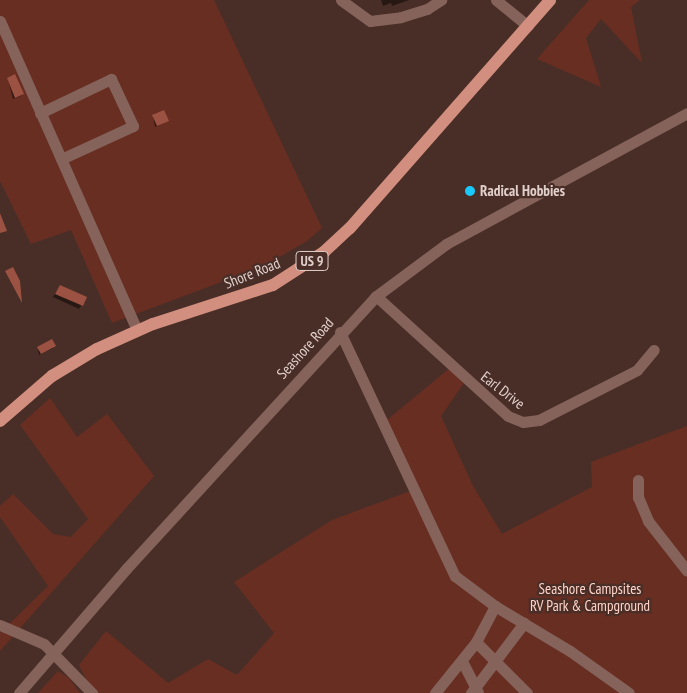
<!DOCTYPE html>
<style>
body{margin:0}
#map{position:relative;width:687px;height:693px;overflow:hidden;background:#492e27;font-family:"PT Sans Narrow",sans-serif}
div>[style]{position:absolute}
.green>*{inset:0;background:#682e22}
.shadow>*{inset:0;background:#0007}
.building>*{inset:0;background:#9c5242}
.minor>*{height:11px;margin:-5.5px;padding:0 5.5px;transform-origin:5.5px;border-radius:5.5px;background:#85635b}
.major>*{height:12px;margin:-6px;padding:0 6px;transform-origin:6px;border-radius:6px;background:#d28e7e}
.dots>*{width:14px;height:14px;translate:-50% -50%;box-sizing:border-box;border:2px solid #492e27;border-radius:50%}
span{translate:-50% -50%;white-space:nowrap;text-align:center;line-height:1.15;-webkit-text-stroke:4.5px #492e27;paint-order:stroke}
.shield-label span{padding:1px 4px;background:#492e27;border:1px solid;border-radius:4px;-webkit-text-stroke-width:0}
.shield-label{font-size:14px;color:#e1cfcb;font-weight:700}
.poi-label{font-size:15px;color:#e1cfcb;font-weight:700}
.left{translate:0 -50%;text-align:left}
.street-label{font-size:15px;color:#e1cfcb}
.park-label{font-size:15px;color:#ffd2c7}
</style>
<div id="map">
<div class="green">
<i style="clip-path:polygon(0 0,214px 0,322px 228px,307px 241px,264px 266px,112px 323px,71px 230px,31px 244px,0 181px)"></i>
<i style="clip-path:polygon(589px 0,640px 0,631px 7px,642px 63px,601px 19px,586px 38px,601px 87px,537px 59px)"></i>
<i style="clip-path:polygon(451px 367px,466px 380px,441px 416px,473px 486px,502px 534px,592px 487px,591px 462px,687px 426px,687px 693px,97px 693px,89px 685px,79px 665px,106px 631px,168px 683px,208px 659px,237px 675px,274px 633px,234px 582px,332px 520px,413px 490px,381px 425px)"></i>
<i style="clip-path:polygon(50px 398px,77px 437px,107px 414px,154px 476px,0 651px,0 633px,48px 586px,0 517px,0 506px,13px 494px,53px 534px,71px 537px,88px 519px,20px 425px)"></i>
<i style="clip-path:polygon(58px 671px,69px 678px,80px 693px,38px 693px)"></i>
</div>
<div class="shadow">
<i style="clip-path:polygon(381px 0,409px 0,392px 6px,391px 3px,383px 6px)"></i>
<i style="clip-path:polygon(8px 79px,23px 94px,21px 96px,13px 99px)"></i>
<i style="clip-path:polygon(153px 116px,167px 121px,155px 127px)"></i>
<i style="clip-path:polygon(60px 286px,85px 298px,79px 309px,53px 297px)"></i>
<i style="clip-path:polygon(38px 348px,53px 348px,39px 355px)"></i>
</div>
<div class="building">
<i style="clip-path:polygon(15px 74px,24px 94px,15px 98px,7px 78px)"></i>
<i style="clip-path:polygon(164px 110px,169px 121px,157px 126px,152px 115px)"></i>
<i style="clip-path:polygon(0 213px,7px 231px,0 233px)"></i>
<i style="clip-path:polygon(13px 267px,20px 281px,22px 303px,5px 271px)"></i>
<i style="clip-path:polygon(60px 285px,87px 297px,83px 306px,55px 294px)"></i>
<i style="clip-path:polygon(52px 339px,56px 346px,41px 354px,37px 347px)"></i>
</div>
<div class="minor">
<i style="left:341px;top:0;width:36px;rotate:36deg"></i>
<i style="left:370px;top:21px;width:31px;rotate:-7deg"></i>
<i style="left:401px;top:17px;width:27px;rotate:-17deg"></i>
<i style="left:427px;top:9px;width:17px;rotate:-33deg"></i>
<i style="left:496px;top:0;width:41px;rotate:39.1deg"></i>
<i style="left:0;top:21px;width:338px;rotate:66.1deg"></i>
<i style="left:40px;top:113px;width:79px;rotate:-25.6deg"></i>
<i style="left:111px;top:79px;width:52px;rotate:64.9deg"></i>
<i style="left:133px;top:126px;width:79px;rotate:155.4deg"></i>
<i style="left:376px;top:296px;width:178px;rotate:42.3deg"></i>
<i style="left:508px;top:416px;width:16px;rotate:22deg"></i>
<i style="left:523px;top:422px;width:16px;rotate:-7deg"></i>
<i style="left:539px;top:420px;width:110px;rotate:-27deg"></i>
<i style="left:637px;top:370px;width:26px;rotate:-50deg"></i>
<i style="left:340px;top:332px;width:270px;rotate:64.8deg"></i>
<i style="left:455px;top:576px;width:50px;rotate:36.9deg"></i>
<i style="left:638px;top:480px;width:17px;rotate:90deg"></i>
<i style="left:638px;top:497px;width:26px;rotate:67deg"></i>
<i style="left:648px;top:521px;width:63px;rotate:52deg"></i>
<i style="left:0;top:625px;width:48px;rotate:23.4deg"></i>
<i style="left:44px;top:644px;width:69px;rotate:45.6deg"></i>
<i style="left:476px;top:642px;width:72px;rotate:45deg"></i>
<i style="left:462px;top:661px;width:35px;rotate:63deg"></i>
<i style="left:19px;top:693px;width:164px;rotate:-49.2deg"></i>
<i style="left:126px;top:569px;width:369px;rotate:-47.5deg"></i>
<i style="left:375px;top:297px;width:89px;rotate:-36.7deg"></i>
<i style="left:446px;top:244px;width:274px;rotate:-28.5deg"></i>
<i style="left:435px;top:693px;width:65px;rotate:-51.2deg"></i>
<i style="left:476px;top:642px;width:41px;rotate:-62.2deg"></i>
<i style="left:495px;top:606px;width:87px;rotate:31deg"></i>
<i style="left:570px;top:651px;width:72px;rotate:35.4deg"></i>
<i style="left:471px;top:693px;width:88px;rotate:-52.9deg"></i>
</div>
<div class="major">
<i style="left:0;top:421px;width:69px;rotate:-40.9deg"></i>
<i style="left:52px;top:376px;width:52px;rotate:-31deg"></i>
<i style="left:97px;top:349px;width:61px;rotate:-24.1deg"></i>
<i style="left:153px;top:324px;width:126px;rotate:-18deg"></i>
<i style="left:273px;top:285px;width:61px;rotate:-32.9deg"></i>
<i style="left:324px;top:252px;width:35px;rotate:-43deg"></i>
<i style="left:350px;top:228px;width:303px;rotate:-48.7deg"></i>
</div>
<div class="dots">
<i style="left:470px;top:191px;background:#18cafc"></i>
</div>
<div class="shield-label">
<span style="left:312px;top:261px">US 9</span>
</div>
<div class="poi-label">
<span class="left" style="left:480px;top:191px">Radical Hobbies</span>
</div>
<div class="street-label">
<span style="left:252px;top:273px;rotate:-22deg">Shore Road</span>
<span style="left:305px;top:348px;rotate:-48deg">Seashore Road</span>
<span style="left:503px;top:390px;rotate:38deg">Earl Drive</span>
</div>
<div class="park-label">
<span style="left:590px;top:597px">Seashore Campsites<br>RV Park &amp; Campground</span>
</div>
</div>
